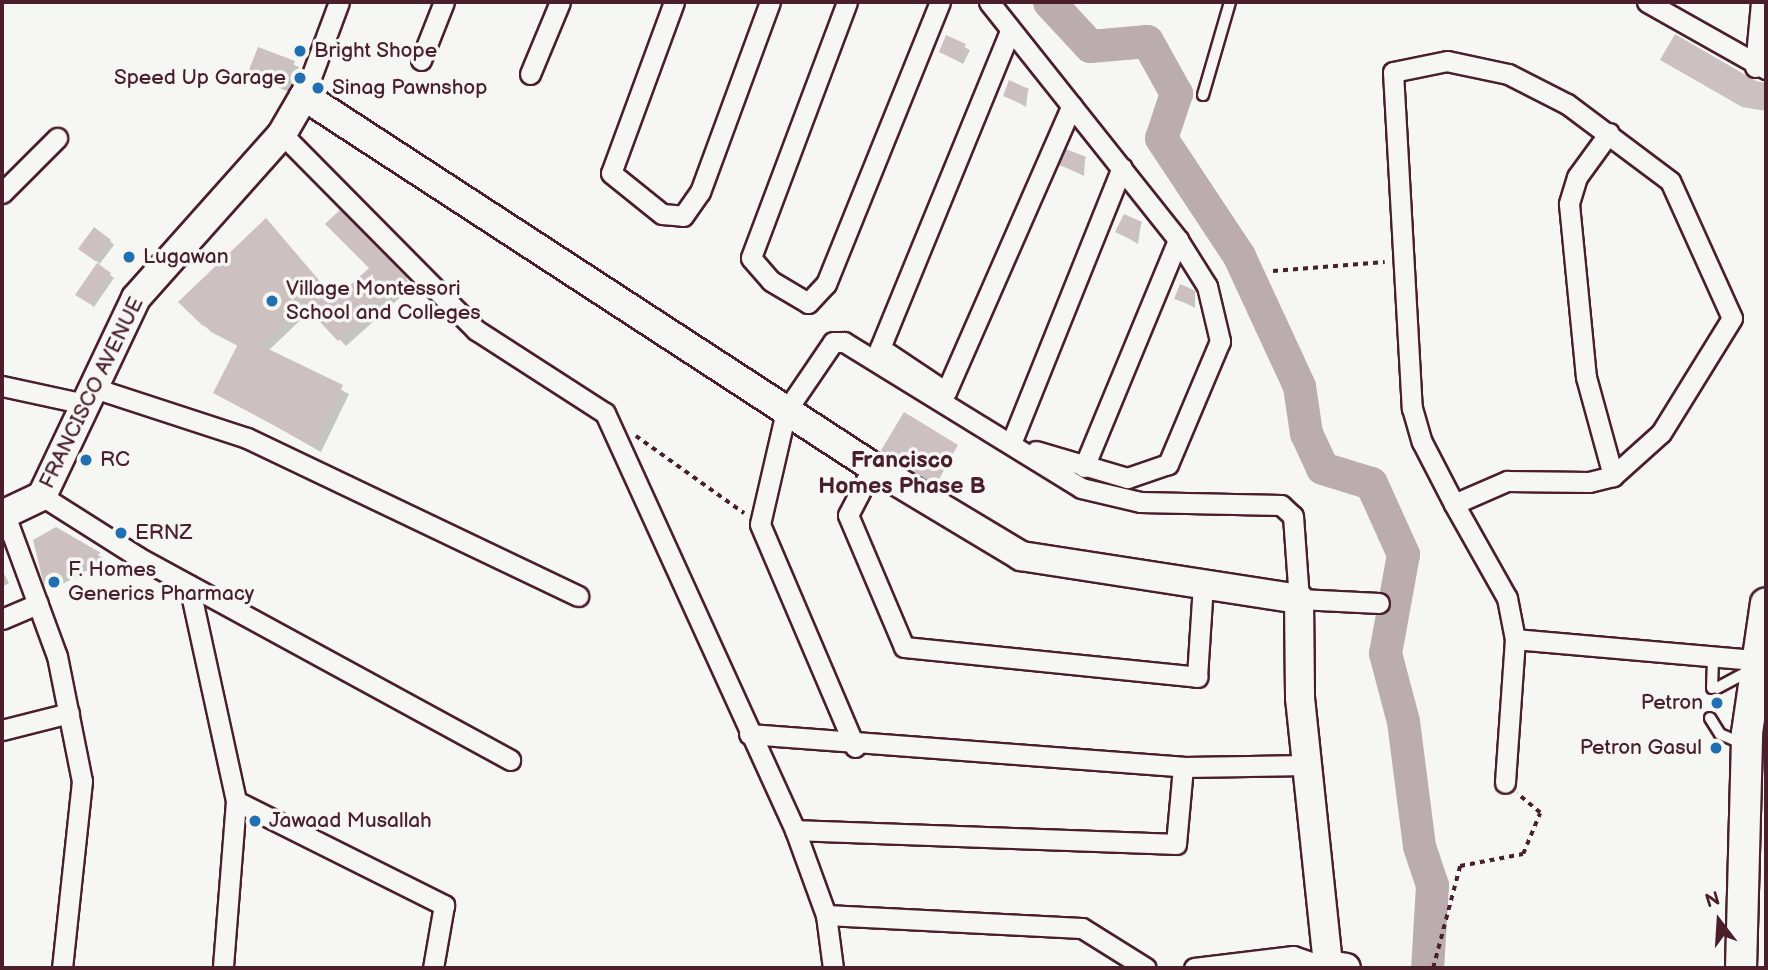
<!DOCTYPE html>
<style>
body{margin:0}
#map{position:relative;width:1768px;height:970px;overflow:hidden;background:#f6f6f2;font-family:"Balsamiq Sans",sans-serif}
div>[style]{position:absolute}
.shadow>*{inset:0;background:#0003}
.river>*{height:33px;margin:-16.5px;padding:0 16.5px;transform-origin:16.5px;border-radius:16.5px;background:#bbadae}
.building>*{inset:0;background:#ccc1c0}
.path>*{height:3.5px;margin-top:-1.75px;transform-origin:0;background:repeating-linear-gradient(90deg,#4a1f2b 0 5px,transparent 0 10px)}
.roads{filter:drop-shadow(2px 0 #4a1f2b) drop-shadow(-2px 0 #4a1f2b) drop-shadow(0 2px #4a1f2b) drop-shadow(0 -2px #4a1f2b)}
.lane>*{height:10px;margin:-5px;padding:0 5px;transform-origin:5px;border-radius:5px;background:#f6f6f2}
.street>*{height:19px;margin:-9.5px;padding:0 9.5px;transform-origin:9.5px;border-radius:9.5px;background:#f6f6f2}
.secondary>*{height:28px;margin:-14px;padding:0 14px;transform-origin:14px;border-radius:14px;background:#f6f6f2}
.primary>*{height:30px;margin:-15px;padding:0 15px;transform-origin:15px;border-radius:15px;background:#f6f6f2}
.dots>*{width:19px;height:19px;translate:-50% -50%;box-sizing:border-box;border:4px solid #f6f6f2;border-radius:50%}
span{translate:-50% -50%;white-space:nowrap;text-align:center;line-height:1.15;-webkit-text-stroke:7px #f6f6f2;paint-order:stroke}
.poi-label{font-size:21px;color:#4a1f2b}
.left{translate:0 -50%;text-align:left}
.right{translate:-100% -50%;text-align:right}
.street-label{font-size:21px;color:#4a1f2b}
.neighbourhood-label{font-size:23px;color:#4a1f2b;font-weight:700}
.frame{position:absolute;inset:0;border:4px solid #4a1f2b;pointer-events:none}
.north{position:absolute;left:1684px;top:886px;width:70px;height:70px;-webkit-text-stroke:5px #f6f6f2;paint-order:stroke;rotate:343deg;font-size:19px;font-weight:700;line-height:28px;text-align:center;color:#4a1f2b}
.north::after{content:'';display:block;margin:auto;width:24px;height:32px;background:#4a1f2b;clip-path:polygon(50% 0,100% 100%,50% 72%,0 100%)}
</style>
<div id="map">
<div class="shadow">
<i style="clip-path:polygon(947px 37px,970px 50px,963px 64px,941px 52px)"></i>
<i style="clip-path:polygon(259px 50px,299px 67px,289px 92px,250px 75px)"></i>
<i style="clip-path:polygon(1666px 63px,1766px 83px,1766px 111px,1742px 107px)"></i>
<i style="clip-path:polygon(1028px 90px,1026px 107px,1005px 95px)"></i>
<i style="clip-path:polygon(1085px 158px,1084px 176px,1061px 165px)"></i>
<i style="clip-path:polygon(340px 212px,413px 286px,346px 346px,311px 310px,268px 351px,349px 394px,321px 452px,215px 392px,238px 346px,211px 332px,181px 302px,335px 301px,371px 268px)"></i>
<i style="clip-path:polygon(1141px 223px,1138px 244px,1118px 232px)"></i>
<i style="clip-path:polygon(110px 241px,114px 245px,98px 266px,114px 278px,94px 307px,77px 294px,99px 263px,85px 253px)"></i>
<i style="clip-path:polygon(1195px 292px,1195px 308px,1176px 298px)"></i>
<i style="clip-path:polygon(957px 446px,936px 485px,884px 453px)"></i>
<i style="clip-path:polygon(56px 529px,106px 560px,52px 590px,45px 584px)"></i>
<i style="clip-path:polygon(2px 570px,9px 583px,2px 587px)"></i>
</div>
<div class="river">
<i style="left:1049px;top:2px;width:60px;rotate:47deg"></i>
<i style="left:1090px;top:46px;width:57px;rotate:-5deg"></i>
<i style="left:1147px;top:41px;width:60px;rotate:60.9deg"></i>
<i style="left:1176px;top:93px;width:47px;rotate:108.4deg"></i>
<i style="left:1161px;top:138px;width:141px;rotate:56.5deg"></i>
<i style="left:1239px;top:256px;width:143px;rotate:65.2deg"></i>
<i style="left:1299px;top:386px;width:48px;rotate:81.5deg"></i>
<i style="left:1306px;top:433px;width:38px;rotate:65deg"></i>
<i style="left:1322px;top:468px;width:51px;rotate:17deg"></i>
<i style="left:1371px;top:483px;width:78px;rotate:65.7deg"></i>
<i style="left:1403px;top:554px;width:101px;rotate:100.3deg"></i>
<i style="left:1385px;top:653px;width:70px;rotate:75.2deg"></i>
<i style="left:1403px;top:721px;width:126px;rotate:82.7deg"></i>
<i style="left:1419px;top:846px;width:41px;rotate:71.6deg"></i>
<i style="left:1432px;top:885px;width:83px;rotate:93.4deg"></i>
</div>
<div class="building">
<i style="clip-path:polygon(1675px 34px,1766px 87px,1766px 109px,1736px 103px,1660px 60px)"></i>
<i style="clip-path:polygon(946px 35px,966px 44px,958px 61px,939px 52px)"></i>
<i style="clip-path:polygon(258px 47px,295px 61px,285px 89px,247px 75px)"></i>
<i style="clip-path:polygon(1009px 80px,1029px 89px,1022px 104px,1003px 96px)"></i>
<i style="clip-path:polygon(1066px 149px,1086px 157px,1080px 173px,1059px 165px)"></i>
<i style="clip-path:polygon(340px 210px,407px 278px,338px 341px,303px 304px,260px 345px,343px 385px,313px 446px,213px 393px,238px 344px,202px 325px,178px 302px,266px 218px,335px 299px,369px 268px,325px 224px)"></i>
<i style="clip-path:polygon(1124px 214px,1142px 222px,1134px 241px,1115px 232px)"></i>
<i style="clip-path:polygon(94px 227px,111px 240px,95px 261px,78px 249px)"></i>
<i style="clip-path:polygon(97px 263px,111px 273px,90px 304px,75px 295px)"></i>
<i style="clip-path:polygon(1180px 284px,1196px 291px,1191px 305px,1174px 299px)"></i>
<i style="clip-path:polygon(904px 412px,958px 445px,934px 484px,880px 452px)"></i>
<i style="clip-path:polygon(56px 527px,101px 553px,44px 585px,33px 540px)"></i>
</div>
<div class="path">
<i style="left:1273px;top:271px;width:112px;rotate:-4.6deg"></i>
<i style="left:636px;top:436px;width:133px;rotate:35.5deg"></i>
<i style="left:1433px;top:968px;width:106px;rotate:-75.2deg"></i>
<i style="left:1460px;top:866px;width:64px;rotate:-10.8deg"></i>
<i style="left:1523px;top:854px;width:44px;rotate:-67.5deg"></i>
<i style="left:1540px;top:813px;width:30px;rotate:-140deg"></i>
</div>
<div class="roads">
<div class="lane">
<i style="left:1203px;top:95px;width:97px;rotate:-73.8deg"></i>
<i style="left:1712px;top:688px;width:30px;rotate:-88deg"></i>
<i style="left:1717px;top:688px;width:40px;rotate:-28deg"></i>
<i style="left:1710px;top:718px;width:19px;rotate:58deg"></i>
<i style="left:1720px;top:734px;width:26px;rotate:23deg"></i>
</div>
<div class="street">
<i style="left:674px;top:2px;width:182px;rotate:110.2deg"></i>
<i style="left:611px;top:173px;width:65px;rotate:38.8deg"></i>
<i style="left:662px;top:214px;width:21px;rotate:5deg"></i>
<i style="left:683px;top:216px;width:29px;rotate:-55deg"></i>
<i style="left:700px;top:192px;width:202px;rotate:-69.8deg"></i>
<i style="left:847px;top:2px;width:273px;rotate:110.6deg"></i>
<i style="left:751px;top:258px;width:30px;rotate:49deg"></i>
<i style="left:771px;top:281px;width:43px;rotate:30.7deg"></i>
<i style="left:808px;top:303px;width:26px;rotate:-47deg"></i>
<i style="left:826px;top:284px;width:304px;rotate:-68deg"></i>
<i style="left:989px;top:2px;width:304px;rotate:51.5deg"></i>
<i style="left:1178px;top:240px;width:54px;rotate:57.8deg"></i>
<i style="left:1207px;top:286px;width:57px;rotate:76.7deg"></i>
<i style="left:1220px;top:341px;width:134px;rotate:112.9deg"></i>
<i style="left:1168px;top:464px;width:43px;rotate:161.1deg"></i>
<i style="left:1127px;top:478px;width:95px;rotate:-163.5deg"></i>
<i style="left:1647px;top:2px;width:137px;rotate:29.4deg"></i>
<i style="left:1010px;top:31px;width:343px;rotate:112.3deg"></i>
<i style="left:880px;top:348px;width:79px;rotate:33.7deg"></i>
<i style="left:946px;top:392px;width:313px;rotate:-66.3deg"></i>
<i style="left:421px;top:60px;width:62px;rotate:-68.4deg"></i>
<i style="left:1755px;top:67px;width:65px;rotate:-84.7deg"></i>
<i style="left:530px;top:74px;width:78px;rotate:-67.4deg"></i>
<i style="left:304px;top:96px;width:100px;rotate:-69.6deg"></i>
<i style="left:1609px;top:133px;width:54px;rotate:126deg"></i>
<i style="left:1577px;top:177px;width:28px;rotate:107deg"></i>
<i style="left:1569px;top:204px;width:174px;rotate:84.4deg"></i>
<i style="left:1586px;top:377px;width:103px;rotate:74.7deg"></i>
<i style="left:282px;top:134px;width:276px;rotate:45.3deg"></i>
<i style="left:476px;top:330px;width:153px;rotate:32.8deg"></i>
<i style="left:605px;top:413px;width:458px;rotate:65.5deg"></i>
<i style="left:795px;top:830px;width:90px;rotate:70deg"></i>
<i style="left:826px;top:915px;width:53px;rotate:82.5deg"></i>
<i style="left:2px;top:193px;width:78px;rotate:-45deg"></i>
<i style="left:2px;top:386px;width:85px;rotate:12.2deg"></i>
<i style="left:94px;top:388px;width:161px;rotate:18.1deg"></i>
<i style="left:247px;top:438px;width:367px;rotate:25.5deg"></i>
<i style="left:1014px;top:436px;width:289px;rotate:-68.1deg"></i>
<i style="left:873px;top:467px;width:54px;rotate:117.5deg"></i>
<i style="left:848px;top:515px;width:143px;rotate:67deg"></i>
<i style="left:904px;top:647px;width:295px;rotate:5.8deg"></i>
<i style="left:1197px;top:677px;width:92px;rotate:-86.3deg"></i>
<i style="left:1084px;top:467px;width:246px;rotate:-67.5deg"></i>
<i style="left:42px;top:496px;width:114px;rotate:32.4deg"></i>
<i style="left:138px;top:557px;width:424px;rotate:28.6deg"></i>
<i style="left:1454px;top:504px;width:58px;rotate:-23.5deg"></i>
<i style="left:1507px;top:481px;width:82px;rotate:0.7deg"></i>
<i style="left:1589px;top:482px;width:25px;rotate:-14deg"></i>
<i style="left:1613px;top:476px;width:64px;rotate:-41.9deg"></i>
<i style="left:1661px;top:433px;width:135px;rotate:-58.3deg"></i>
<i style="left:1732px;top:318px;width:150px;rotate:-114.3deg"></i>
<i style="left:1670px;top:181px;width:129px;rotate:-143.2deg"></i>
<i style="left:1567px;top:104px;width:66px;rotate:-153deg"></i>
<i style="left:1508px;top:74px;width:62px;rotate:-168deg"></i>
<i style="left:1447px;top:61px;width:55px;rotate:168.5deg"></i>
<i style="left:1393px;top:72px;width:337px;rotate:86.8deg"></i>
<i style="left:1412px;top:408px;width:35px;rotate:74deg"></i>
<i style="left:1422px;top:442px;width:70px;rotate:62.7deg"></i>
<i style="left:1454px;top:504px;width:108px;rotate:60.6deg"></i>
<i style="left:1507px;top:598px;width:42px;rotate:79deg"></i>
<i style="left:1515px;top:639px;width:144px;rotate:94deg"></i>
<i style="left:5px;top:515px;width:150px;rotate:69.8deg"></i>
<i style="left:57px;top:656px;width:127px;rotate:78.7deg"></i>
<i style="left:82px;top:781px;width:188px;rotate:96.1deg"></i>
<i style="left:189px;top:585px;width:221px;rotate:77.7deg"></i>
<i style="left:236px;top:801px;width:168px;rotate:94.5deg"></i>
<i style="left:2px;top:619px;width:39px;rotate:-23deg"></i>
<i style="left:1515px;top:639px;width:242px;rotate:5deg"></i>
<i style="left:2px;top:730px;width:69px;rotate:-14.2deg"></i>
<i style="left:749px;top:734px;width:435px;rotate:4.3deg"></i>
<i style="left:1183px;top:767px;width:123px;rotate:-0.9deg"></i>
<i style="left:855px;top:747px;width:242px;rotate:-113.1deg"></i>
<i style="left:760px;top:524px;width:116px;rotate:-77deg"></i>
<i style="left:786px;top:411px;width:83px;rotate:-55.7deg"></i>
<i style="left:833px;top:342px;width:11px"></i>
<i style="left:844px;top:342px;width:278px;rotate:31.6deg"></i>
<i style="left:1081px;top:488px;width:61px;rotate:13.3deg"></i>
<i style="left:1140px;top:502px;width:141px;rotate:1.2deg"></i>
<i style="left:1281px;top:505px;width:16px;rotate:43deg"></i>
<i style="left:1293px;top:516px;width:83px;rotate:85.9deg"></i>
<i style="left:1299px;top:599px;width:80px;rotate:2.9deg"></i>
<i style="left:236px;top:801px;width:233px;rotate:26.6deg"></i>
<i style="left:444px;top:905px;width:64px;rotate:99.9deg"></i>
<i style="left:795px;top:830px;width:381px;rotate:2.1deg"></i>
<i style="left:1176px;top:844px;width:77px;rotate:-84.8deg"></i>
<i style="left:826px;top:915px;width:256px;rotate:2.9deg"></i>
<i style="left:1082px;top:928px;width:75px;rotate:32deg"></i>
<i style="left:1194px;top:968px;width:100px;rotate:-6.9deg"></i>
<i style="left:1293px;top:956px;width:37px;rotate:19deg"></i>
</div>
<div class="secondary">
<i style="left:2px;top:515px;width:44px;rotate:-25.4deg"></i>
<i style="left:42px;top:496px;width:219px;rotate:-64.6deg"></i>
<i style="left:136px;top:298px;width:220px;rotate:-48.3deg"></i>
<i style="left:282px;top:134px;width:44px;rotate:-59.9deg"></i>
<i style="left:304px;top:96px;width:679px;rotate:33.11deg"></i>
<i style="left:873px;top:467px;width:173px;rotate:31deg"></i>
<i style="left:1021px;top:556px;width:281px;rotate:8.8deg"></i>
<i style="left:1299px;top:599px;width:99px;rotate:89.4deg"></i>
<i style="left:1300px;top:698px;width:268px;rotate:84deg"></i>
<i style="left:1328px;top:965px;width:18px;rotate:9deg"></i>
</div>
<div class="primary">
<i style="left:1741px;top:968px;width:235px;rotate:-88.5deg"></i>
<i style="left:1747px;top:733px;width:131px;rotate:-81.7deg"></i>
</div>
</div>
<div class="dots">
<i style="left:300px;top:51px;background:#1f6fb2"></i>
<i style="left:300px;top:78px;background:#1f6fb2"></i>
<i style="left:318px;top:88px;background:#1f6fb2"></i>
<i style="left:129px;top:257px;background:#1f6fb2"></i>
<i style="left:272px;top:301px;background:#1f6fb2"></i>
<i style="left:86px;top:460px;background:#1f6fb2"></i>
<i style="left:121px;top:533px;background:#1f6fb2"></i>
<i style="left:54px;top:582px;background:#1f6fb2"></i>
<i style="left:1717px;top:703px;background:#1f6fb2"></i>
<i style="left:1716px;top:748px;background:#1f6fb2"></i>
<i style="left:255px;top:821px;background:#1f6fb2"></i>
</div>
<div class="poi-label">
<span class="left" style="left:314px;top:51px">Bright Shope</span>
<span class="right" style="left:286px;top:78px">Speed Up Garage</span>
<span class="left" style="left:332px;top:88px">Sinag Pawnshop</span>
<span class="left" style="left:143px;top:257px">Lugawan</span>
<span class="left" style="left:286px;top:301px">Village Montessori<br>School and Colleges</span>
<span class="left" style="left:100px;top:460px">RC</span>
<span class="left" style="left:135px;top:533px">ERNZ</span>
<span class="left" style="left:68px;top:582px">F. Homes<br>Generics Pharmacy</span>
<span class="right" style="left:1703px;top:703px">Petron</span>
<span class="right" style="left:1702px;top:748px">Petron Gasul</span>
<span class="left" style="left:269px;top:821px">Jawaad Musallah</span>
</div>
<div class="street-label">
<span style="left:92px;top:393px;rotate:-64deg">FRANCISCO AVENUE</span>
</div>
<div class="neighbourhood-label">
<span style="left:902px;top:473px">Francisco<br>Homes Phase B</span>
</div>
<div class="frame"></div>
<div class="north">N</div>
</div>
